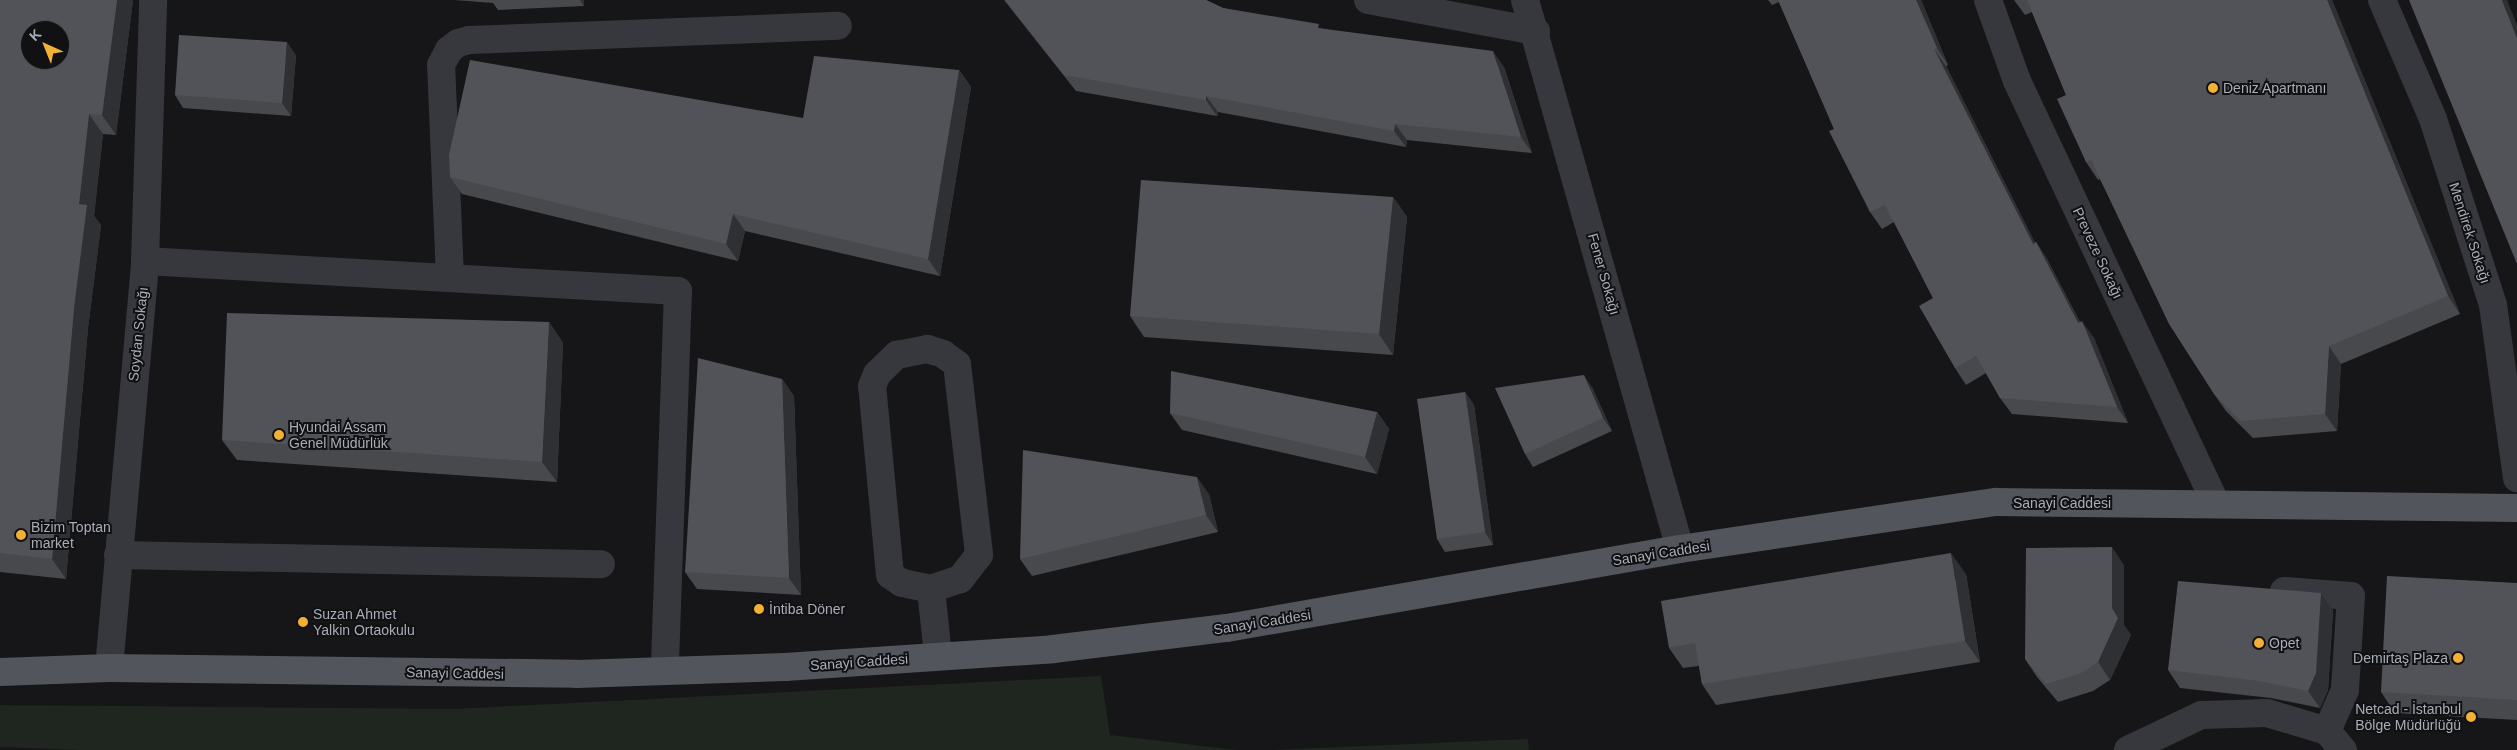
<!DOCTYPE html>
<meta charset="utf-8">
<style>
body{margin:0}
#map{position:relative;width:2517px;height:750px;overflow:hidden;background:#161618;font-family:Arial,sans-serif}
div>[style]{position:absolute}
.green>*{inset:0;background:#1e261f}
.minor>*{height:28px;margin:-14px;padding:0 14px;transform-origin:14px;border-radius:14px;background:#37383d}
.major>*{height:28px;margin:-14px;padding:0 14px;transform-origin:14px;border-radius:14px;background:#53555c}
.wall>*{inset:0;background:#47494d}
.shaded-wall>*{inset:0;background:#2f3033}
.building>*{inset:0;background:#525359}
.dots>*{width:14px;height:14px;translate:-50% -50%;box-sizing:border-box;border:2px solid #111113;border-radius:50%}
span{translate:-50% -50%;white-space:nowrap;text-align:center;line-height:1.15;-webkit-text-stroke:4px #111113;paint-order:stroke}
.poi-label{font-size:14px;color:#a8adb8}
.left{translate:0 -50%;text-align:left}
.right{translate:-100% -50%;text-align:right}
.street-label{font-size:14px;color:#a8adb8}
.north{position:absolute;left:20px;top:20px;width:50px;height:50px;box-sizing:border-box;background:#111113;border:1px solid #4d4f55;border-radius:50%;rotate:316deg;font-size:14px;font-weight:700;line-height:20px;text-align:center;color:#a8adb8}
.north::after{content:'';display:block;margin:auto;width:18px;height:22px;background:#f2b134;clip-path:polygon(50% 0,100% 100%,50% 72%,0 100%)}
</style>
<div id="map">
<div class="green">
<i style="clip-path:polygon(1101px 676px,1110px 735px,1237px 750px,80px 750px,0 747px,0 705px,453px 709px)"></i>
<i style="clip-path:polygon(1528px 739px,1529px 750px,1272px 750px)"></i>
</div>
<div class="minor">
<i style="left:1368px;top:0;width:171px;rotate:10.5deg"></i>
<i style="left:1525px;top:0;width:570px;rotate:74.23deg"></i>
<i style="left:1988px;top:0;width:86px;rotate:70.3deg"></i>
<i style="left:2017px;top:81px;width:467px;rotate:64.8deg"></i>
<i style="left:2382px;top:0;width:129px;rotate:66.8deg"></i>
<i style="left:2433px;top:119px;width:195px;rotate:72.1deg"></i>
<i style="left:2493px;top:305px;width:175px;rotate:82.1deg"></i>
<i style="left:145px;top:261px;width:534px;rotate:3.22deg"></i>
<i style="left:678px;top:291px;width:378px;rotate:92deg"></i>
<i style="left:450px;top:278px;width:213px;rotate:-92.4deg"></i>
<i style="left:441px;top:65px;width:17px;rotate:-62deg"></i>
<i style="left:449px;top:50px;width:11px;rotate:-38deg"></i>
<i style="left:458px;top:43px;width:11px;rotate:-15deg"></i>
<i style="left:469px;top:40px;width:369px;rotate:-2.2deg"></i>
<i style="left:927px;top:349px;width:17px;rotate:17deg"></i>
<i style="left:943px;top:354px;width:17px;rotate:36deg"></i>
<i style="left:957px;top:364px;width:192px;rotate:83.4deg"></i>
<i style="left:979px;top:555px;width:31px;rotate:128deg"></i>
<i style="left:960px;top:579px;width:31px;rotate:161deg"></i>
<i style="left:931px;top:589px;width:30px;rotate:-168deg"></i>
<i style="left:902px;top:583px;width:14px;rotate:-146deg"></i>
<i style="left:890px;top:575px;width:190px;rotate:-95.4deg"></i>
<i style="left:872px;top:386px;width:13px;rotate:-67deg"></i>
<i style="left:877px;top:374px;width:28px;rotate:-44deg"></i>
<i style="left:897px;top:355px;width:31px;rotate:-11deg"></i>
<i style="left:118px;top:555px;width:483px;rotate:1.1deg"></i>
<i style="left:931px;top:589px;width:67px;rotate:84deg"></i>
<i style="left:2284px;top:591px;width:67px;rotate:4.3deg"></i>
<i style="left:2351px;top:596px;width:94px;rotate:93.7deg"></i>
<i style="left:2345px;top:690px;width:45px;rotate:113.7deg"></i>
<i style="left:109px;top:668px;width:409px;rotate:-84.9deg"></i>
<i style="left:145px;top:261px;width:261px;rotate:-88.2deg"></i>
<i style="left:2128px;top:750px;width:81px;rotate:-25.6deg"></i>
<i style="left:2201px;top:715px;width:66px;rotate:-1.7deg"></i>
<i style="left:2267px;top:713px;width:63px;rotate:16.7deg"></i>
<i style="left:2327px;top:731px;width:25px;rotate:50deg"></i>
</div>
<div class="major">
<i style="left:0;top:672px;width:109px;rotate:-2.1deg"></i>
<i style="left:109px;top:668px;width:468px;rotate:0.7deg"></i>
<i style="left:577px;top:674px;width:208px;rotate:-1.9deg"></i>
<i style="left:785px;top:667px;width:269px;rotate:-3.8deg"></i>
<i style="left:1053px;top:649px;width:175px;rotate:-6.9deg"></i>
<i style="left:1227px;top:628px;width:460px;rotate:-9.9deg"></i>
<i style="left:1680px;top:549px;width:319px;rotate:-8.5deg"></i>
<i style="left:1996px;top:502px;width:521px;rotate:0.66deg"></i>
</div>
<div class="wall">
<i style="clip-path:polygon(0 0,133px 0,116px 135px,103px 134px,94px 216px,101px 225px,88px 328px,66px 579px,0 572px)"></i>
<i style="clip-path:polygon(454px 0,584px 0,584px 6px,498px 10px,493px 3px)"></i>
<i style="clip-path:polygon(1004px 0,1206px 0,1223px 8px,1504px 67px,1532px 153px,1407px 140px,1406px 147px,1218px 112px,1217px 116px,1076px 91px)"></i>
<i style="clip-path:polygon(1768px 0,1921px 0,1948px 65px,1946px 66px,2035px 243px,2036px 242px,2047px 259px,2080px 322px,2094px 338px,2128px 423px,2012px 414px,2000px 398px,1986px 373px,1966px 385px,1955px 368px,1933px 298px,1894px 222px,1882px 229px,1870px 212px,1779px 2px,1772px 5px)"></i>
<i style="clip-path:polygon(2014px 0,2332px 0,2460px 314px,2341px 364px,2337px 431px,2253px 438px,2226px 411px,2214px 394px,2100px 179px,2098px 180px,2086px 162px,2066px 95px,2032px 12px,2025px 15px)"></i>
<i style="clip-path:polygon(296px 55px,291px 116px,183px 108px,175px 95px)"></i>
<i style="clip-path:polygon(959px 70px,971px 87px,940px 276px,745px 231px,738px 261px,462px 194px,450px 177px,803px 118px)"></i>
<i style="clip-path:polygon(1393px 197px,1407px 217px,1393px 355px,1144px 337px,1130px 316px)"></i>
<i style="clip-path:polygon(549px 322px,563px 343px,557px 482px,237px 460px,222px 440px)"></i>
<i style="clip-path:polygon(782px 379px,794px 396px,801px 595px,697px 589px,685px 572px)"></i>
<i style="clip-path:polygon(1592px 387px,1612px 431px,1533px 467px,1525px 454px)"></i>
<i style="clip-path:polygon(1465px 392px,1474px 405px,1493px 545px,1445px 552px,1437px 539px)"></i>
<i style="clip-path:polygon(1377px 412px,1389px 429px,1377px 474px,1182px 430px,1170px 413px)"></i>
<i style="clip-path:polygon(1209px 494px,1218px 532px,1032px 576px,1020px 559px)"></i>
<i style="clip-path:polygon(2124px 565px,2124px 625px,2131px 635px,2110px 680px,2093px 691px,2058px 702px,2037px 677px,2025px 659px)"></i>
<i style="clip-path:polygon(1966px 574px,1980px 662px,1716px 705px,1702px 684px,1699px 666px,1683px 668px,1669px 648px)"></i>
<i style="clip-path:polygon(2517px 583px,2517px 720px,2395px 713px,2381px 692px)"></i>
<i style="clip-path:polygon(2321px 593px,2333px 610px,2328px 690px,2320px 708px,2271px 698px,2180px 688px,2168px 670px)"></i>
</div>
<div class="shaded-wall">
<i style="clip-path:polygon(117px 0,133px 0,116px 135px,102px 115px)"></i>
<i style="clip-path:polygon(580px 0,584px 0,584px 6px)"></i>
<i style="clip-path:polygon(1916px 0,1921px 0,1948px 65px,1937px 48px)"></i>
<i style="clip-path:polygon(2327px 0,2332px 0,2460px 314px,2448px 296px)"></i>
<i style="clip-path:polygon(2502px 0,2507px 0,2517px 25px,2517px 38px)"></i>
<i style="clip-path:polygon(287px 42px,296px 55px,291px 116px,282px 103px)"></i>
<i style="clip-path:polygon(1934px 49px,1946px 66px,2044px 261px,2033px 244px)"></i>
<i style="clip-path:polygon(1493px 51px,1504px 67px,1532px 153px,1521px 137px)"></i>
<i style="clip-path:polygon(959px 70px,971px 87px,940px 276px,928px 259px)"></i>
<i style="clip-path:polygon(1206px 96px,1218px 112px,1217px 116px,1206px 100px)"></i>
<i style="clip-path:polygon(89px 114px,103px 134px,94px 216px,101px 225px,88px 328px,66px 579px,52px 559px,74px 308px,79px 204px)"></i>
<i style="clip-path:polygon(1395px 124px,1407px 140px,1406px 147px,1394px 131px)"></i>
<i style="clip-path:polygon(1393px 197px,1407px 217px,1393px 355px,1379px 334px)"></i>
<i style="clip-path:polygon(733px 214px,745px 231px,738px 261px,726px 244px)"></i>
<i style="clip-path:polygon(2036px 242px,2047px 259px,2089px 340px,2078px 323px)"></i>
<i style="clip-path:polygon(2082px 321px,2094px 338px,2128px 423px,2117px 407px)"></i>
<i style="clip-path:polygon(549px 322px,563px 343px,557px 482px,542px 462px)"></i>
<i style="clip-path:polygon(2329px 346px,2341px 364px,2337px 431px,2325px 414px)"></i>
<i style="clip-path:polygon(1584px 375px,1592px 387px,1612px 431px,1603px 418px)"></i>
<i style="clip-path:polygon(782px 379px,794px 396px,801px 595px,789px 578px)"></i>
<i style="clip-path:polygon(1465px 392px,1474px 405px,1493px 545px,1485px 532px)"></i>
<i style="clip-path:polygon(1377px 412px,1389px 429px,1377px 474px,1365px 457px)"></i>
<i style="clip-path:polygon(1197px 477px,1209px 494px,1218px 532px,1206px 515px)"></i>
<i style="clip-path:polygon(2112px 547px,2124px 565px,2124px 625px,2131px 635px,2110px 680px,2098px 662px,2112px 608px)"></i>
<i style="clip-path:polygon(1951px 553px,1966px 574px,1980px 662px,1965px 641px)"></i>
<i style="clip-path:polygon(2321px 593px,2333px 610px,2328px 690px,2320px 708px,2308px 691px)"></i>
</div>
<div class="building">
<i style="clip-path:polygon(evenodd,0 0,117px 0,102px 115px,89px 114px,79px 204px,87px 205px,74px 308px,52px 559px,0 553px,0 0,30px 30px,60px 30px,60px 60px,30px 60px,30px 30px)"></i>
<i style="clip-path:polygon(1005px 0,1206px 0,1223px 8px,1319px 24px,1318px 28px,1493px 51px,1521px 137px,1395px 124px,1394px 131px,1206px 96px,1206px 100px,1064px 75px)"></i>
<i style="clip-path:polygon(1778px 0,1916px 0,1937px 48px,1934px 49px,2033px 244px,2036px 242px,2078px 323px,2082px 321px,2117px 407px,2000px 398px,1976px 356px,1955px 368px,1919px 306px,1933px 298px,1885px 205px,1870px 212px,1829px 131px,1834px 129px)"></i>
<i style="clip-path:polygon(2027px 0,2327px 0,2448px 296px,2329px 346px,2325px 414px,2241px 421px,2214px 394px,2169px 324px,2091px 160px,2086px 162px,2057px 99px,2066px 95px)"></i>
<i style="clip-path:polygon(2409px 0,2502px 0,2517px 38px,2517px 264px)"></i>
<i style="clip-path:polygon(179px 35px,287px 42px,282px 103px,175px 95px)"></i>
<i style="clip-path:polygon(814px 56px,959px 70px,928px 259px,733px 214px,726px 244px,450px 177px,449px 155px,470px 60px,803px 118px)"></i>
<i style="clip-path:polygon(1141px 180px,1393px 197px,1379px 334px,1130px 316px)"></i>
<i style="clip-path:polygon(227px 313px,549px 322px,542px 462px,222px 440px)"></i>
<i style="clip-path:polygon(698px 358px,782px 379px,789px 578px,685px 572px)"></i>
<i style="clip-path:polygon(1171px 371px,1377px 412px,1365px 457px,1170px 413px)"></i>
<i style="clip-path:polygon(1584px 375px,1603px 418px,1525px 454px,1495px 388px)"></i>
<i style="clip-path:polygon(1465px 392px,1485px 532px,1437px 539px,1417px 399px)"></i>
<i style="clip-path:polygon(1023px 450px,1197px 477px,1206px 515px,1020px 559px)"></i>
<i style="clip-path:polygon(2112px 547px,2112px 608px,2118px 618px,2098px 662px,2081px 673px,2046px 684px,2025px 659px,2026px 548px)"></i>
<i style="clip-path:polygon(1951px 553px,1965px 641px,1702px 684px,1695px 643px,1669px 648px,1661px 601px)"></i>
<i style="clip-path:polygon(2387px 576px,2517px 583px,2517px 700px,2381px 692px)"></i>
<i style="clip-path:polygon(2178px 581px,2321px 593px,2316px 673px,2308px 691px,2259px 681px,2168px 670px)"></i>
</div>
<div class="dots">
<i style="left:2213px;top:88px;background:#f2b134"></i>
<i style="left:279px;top:435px;background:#f2b134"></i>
<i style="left:21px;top:535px;background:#f2b134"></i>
<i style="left:759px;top:609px;background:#f2b134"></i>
<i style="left:303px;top:622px;background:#f2b134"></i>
<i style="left:2259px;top:643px;background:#f2b134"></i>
<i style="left:2458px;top:658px;background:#f2b134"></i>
<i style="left:2471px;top:717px;background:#f2b134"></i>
</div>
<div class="poi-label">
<span class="left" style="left:2223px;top:88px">Deniz Apartmanı</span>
<span class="left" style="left:289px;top:435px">Hyundai Assam<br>Genel Müdürlük</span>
<span class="left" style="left:31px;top:535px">Bizim Toptan<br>market</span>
<span class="left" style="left:769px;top:609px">İntiba Döner</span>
<span class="left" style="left:313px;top:622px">Suzan Ahmet<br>Yalkin Ortaokulu</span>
<span class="left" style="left:2269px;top:643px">Opet</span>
<span class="right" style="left:2448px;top:658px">Demirtaş Plaza</span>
<span class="right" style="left:2461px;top:717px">Netcad - İstanbul<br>Bölge Müdürlüğü</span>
</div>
<div class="street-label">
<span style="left:2470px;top:233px;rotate:72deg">Mendirek Sokağı</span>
<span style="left:2098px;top:253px;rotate:65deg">Preveze Sokağı</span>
<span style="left:1604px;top:274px;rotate:74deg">Fener Sokağı</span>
<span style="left:138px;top:334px;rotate:-84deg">Soydan Sokağı</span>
<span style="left:2062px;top:503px">Sanayi Caddesi</span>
<span style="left:1661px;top:553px;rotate:-9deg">Sanayi Caddesi</span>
<span style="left:1262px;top:622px;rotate:-9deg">Sanayi Caddesi</span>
<span style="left:859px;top:662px;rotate:-4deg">Sanayi Caddesi</span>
<span style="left:455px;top:673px;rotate:1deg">Sanayi Caddesi</span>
</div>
<div class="north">K</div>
</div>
